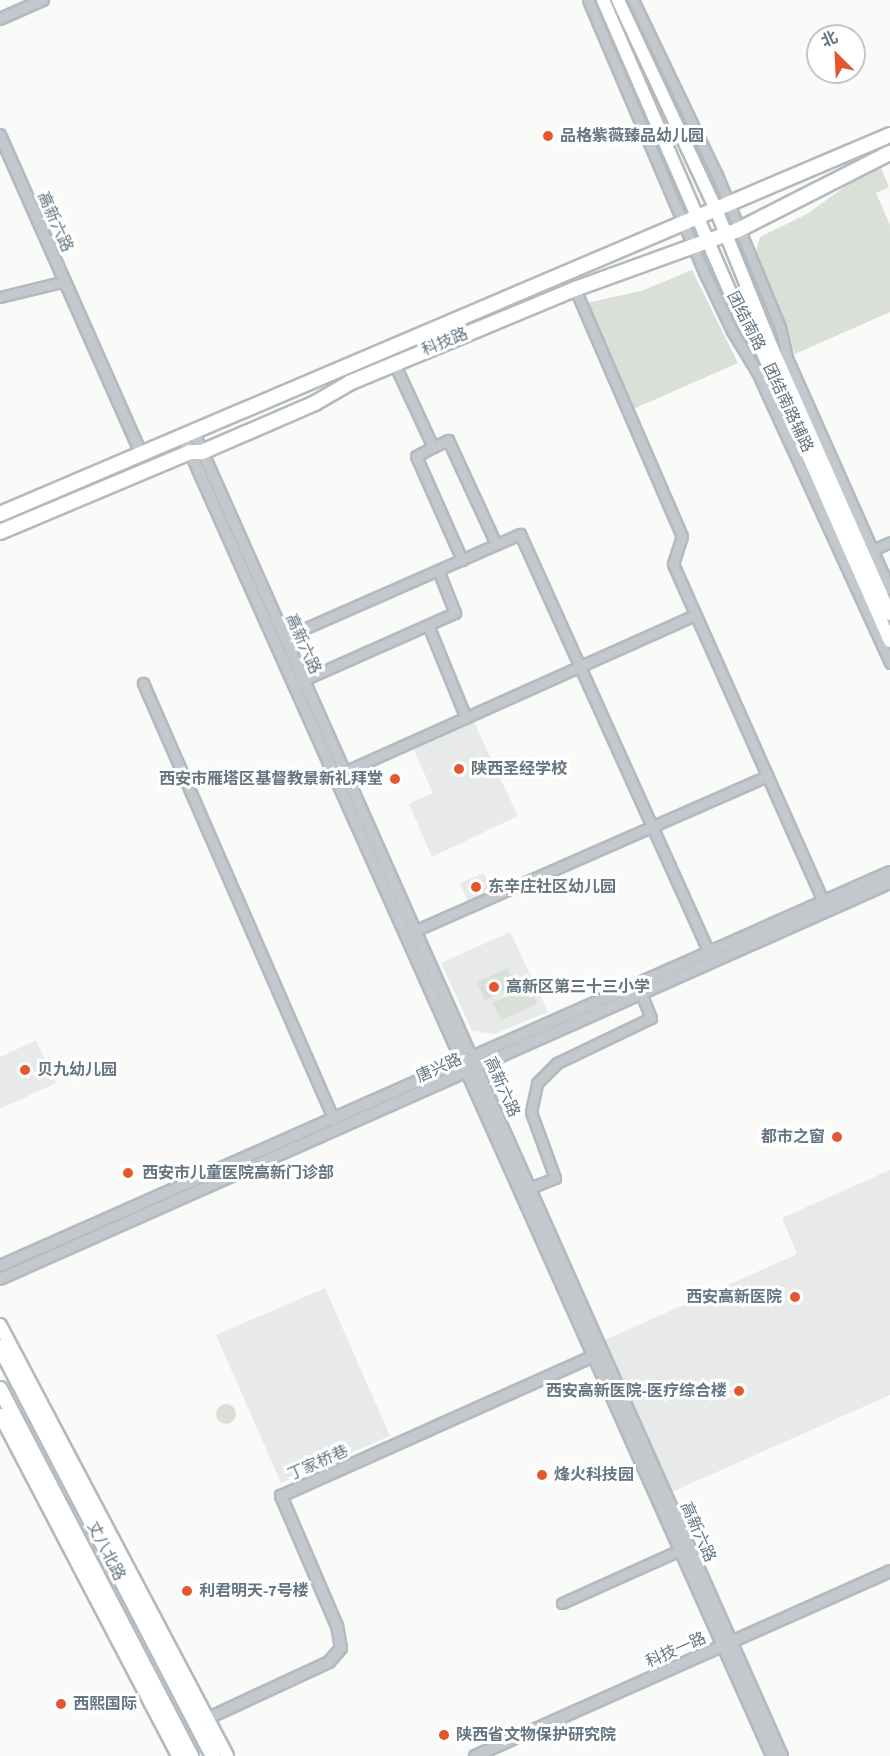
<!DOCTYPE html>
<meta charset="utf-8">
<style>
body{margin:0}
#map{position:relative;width:890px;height:1756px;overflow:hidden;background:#fafaf8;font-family:"Source Sans 3","Noto Sans SC",sans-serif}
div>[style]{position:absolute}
.built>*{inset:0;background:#e8e9e9}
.green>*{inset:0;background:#dadfd7}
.round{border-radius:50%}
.roads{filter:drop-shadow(2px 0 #b3babf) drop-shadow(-2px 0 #b3babf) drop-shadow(0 2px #b3babf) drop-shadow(0 -2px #b3babf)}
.minor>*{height:9px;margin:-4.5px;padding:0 4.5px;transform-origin:4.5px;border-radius:4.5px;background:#c3c8cc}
.tertiary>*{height:10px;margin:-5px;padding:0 5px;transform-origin:5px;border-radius:5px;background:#c3c8cc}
.secondary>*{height:12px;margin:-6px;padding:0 6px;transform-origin:6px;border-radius:6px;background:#fff}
.primary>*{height:14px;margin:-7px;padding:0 7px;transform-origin:7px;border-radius:7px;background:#fff}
.dots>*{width:16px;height:16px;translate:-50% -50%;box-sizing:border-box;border:3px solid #fff;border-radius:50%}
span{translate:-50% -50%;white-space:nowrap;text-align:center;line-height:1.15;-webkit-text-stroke:6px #fff;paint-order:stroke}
.poi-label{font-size:16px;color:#657683;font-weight:700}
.left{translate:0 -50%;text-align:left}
.right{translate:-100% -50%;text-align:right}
.street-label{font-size:16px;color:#657683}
.north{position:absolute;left:806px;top:24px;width:60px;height:60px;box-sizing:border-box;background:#fff;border:2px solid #c1c8cd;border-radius:50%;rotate:336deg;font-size:16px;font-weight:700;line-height:24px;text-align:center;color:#657683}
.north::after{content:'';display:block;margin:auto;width:21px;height:27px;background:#e4572e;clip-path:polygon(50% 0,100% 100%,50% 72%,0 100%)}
</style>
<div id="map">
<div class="built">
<i style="clip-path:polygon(473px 720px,518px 816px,432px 857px,409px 804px,433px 793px,412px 746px)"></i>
<i style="clip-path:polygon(484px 873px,492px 891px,468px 902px,460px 883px)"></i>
<i style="clip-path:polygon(510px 932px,548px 1012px,495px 1034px,472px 1031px,441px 963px)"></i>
<i style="clip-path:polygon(36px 1040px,56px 1083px,0 1109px,0 1057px)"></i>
<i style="clip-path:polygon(890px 1170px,890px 1395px,672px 1492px,605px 1340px,797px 1254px,782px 1218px)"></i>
<i style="clip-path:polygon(325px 1288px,390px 1436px,281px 1483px,216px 1335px)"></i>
</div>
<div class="green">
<i style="clip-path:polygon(881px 168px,889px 187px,876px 193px,890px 225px,890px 312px,795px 354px,755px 255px,760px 237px,807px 214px,858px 177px)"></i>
<i style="clip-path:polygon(692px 270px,738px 363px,631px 410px,586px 303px,641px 291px)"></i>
<i style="clip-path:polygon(508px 968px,516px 986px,485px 1000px,477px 982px)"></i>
<i style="clip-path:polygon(530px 987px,537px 1004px,501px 1020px,493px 1003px)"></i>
<i class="round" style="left:216px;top:1404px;width:20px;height:20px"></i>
</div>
<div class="roads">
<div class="minor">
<i style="left:588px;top:0;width:300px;rotate:66.9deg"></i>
<i style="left:706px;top:276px;width:61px;rotate:64.7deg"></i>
<i style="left:732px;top:331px;width:48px;rotate:58.6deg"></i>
<i style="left:757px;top:372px;width:320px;rotate:65.4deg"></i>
<i style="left:633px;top:0;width:194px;rotate:64.4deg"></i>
<i style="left:717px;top:175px;width:165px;rotate:67.5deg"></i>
<i style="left:780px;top:327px;width:32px;rotate:77deg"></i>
<i style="left:787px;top:358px;width:253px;rotate:66deg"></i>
<i style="left:575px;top:289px;width:269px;rotate:66.6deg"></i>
<i style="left:682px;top:536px;width:29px;rotate:108deg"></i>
<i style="left:673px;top:564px;width:376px;rotate:66deg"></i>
<i style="left:0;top:297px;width:67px;rotate:-13.8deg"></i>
<i style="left:394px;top:363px;width:93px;rotate:65.1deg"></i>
<i style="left:433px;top:447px;width:17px;rotate:-25deg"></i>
<i style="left:448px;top:440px;width:115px;rotate:65.2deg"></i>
<i style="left:433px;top:447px;width:19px;rotate:152deg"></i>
<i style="left:416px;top:456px;width:114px;rotate:66.1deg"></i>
<i style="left:868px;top:552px;width:24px;rotate:-24deg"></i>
<i style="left:428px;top:625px;width:100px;rotate:67.8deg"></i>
<i style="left:306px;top:628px;width:234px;rotate:-23.7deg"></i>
<i style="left:520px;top:534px;width:465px;rotate:65.7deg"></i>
<i style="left:299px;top:682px;width:171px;rotate:-23.9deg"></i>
<i style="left:455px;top:613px;width:46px;rotate:-111.6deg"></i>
<i style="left:143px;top:683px;width:477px;rotate:66.4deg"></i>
<i style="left:344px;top:772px;width:385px;rotate:-24.1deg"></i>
<i style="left:414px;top:931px;width:386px;rotate:-23.7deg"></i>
<i style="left:530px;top:1188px;width:27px;rotate:-22deg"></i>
<i style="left:555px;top:1178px;width:70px;rotate:-110deg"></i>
<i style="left:531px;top:1112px;width:30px;rotate:-78deg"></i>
<i style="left:537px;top:1083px;width:28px;rotate:-45deg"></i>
<i style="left:557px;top:1063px;width:104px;rotate:-25.6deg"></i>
<i style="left:651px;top:1018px;width:27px;rotate:-112deg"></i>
<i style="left:562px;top:1603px;width:129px;rotate:-24.2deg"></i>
</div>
<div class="tertiary">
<i style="left:0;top:19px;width:47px;rotate:-23.8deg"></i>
<i style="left:0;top:135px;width:348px;rotate:66.1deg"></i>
<i style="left:193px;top:431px;width:1450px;rotate:66.03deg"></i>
<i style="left:183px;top:436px;width:1445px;rotate:65.95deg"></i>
<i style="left:0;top:1266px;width:973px;rotate:-23.88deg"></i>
<i style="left:0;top:1279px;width:974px;rotate:-23.99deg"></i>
<i style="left:202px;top:1721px;width:140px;rotate:-24.9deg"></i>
<i style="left:329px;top:1662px;width:18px;rotate:-49deg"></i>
<i style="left:341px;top:1648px;width:22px;rotate:-100deg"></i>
<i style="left:337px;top:1626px;width:142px;rotate:-113.3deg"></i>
<i style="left:281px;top:1496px;width:347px;rotate:-24.1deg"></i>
<i style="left:475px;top:1756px;width:454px;rotate:-24deg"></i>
</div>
<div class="secondary">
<i style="left:603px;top:0;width:344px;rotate:66.5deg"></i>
<i style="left:740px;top:315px;width:42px;rotate:58.6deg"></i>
<i style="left:762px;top:351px;width:317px;rotate:66.2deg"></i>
<i style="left:618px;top:0;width:229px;rotate:64.9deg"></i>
<i style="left:715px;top:207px;width:152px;rotate:68deg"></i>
<i style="left:772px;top:348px;width:291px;rotate:66.1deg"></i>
<i style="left:0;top:1325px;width:487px;rotate:62.2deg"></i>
<i style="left:0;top:1415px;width:385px;rotate:62.4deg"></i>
</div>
<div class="primary">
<i style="left:0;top:514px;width:967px;rotate:-23.07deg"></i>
<i style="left:0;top:532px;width:206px;rotate:-22.8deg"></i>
<i style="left:190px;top:452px;width:12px"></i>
<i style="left:202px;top:452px;width:123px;rotate:-23.4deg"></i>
<i style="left:315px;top:403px;width:39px;rotate:-30deg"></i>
<i style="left:349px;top:383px;width:245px;rotate:-22.6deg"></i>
<i style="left:575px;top:289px;width:173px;rotate:-19.9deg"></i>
<i style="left:738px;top:230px;width:170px;rotate:-26.9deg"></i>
<i style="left:0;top:1347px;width:461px;rotate:62.5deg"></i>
<i style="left:0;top:1389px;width:414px;rotate:62.5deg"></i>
</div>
</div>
<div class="dots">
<i style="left:548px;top:136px;background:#e4572e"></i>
<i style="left:459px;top:769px;background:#e4572e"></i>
<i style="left:395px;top:779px;background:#e4572e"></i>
<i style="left:476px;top:887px;background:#e4572e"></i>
<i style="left:494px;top:987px;background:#e4572e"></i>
<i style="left:25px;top:1070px;background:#e4572e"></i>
<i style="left:837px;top:1137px;background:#e4572e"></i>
<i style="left:128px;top:1173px;background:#e4572e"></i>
<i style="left:795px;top:1297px;background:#e4572e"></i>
<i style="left:739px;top:1391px;background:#e4572e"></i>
<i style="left:542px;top:1475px;background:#e4572e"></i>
<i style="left:187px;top:1591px;background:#e4572e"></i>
<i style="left:61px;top:1704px;background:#e4572e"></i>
<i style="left:444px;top:1735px;background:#e4572e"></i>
</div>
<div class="poi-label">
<span class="left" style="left:560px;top:136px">品格紫薇臻品幼儿园</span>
<span class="left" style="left:471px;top:769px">陕西圣经学校</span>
<span class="right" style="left:383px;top:779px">西安市雁塔区基督教景新礼拜堂</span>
<span class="left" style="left:488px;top:887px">东辛庄社区幼儿园</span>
<span class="left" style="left:506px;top:987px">高新区第三十三小学</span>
<span class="left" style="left:37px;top:1070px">贝九幼儿园</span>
<span class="right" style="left:825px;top:1137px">都市之窗</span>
<span class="left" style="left:142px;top:1173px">西安市儿童医院高新门诊部</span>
<span class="right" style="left:782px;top:1297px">西安高新医院</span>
<span class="right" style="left:727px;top:1391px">西安高新医院-医疗综合楼</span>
<span class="left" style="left:554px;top:1475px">烽火科技园</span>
<span class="left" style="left:199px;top:1591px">利君明天-7号楼</span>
<span class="left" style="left:73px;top:1704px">西熙国际</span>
<span class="left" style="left:456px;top:1735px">陕西省文物保护研究院</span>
</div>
<div class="street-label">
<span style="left:55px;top:222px;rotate:66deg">高新六路</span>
<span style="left:746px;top:321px;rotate:63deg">团结南路</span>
<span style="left:445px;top:342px;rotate:-22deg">科技路</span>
<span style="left:788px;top:408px;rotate:65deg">团结南路辅路</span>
<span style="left:303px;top:644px;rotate:66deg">高新六路</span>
<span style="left:439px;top:1068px;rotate:-24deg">唐兴路</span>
<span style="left:502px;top:1087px;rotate:66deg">高新六路</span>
<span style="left:318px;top:1463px;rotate:-24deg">丁家桥巷</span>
<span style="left:698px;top:1532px;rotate:66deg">高新六路</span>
<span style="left:106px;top:1551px;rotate:63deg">丈八北路</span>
<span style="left:676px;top:1650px;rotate:-24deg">科技一路</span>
</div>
<div class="north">北</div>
</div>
